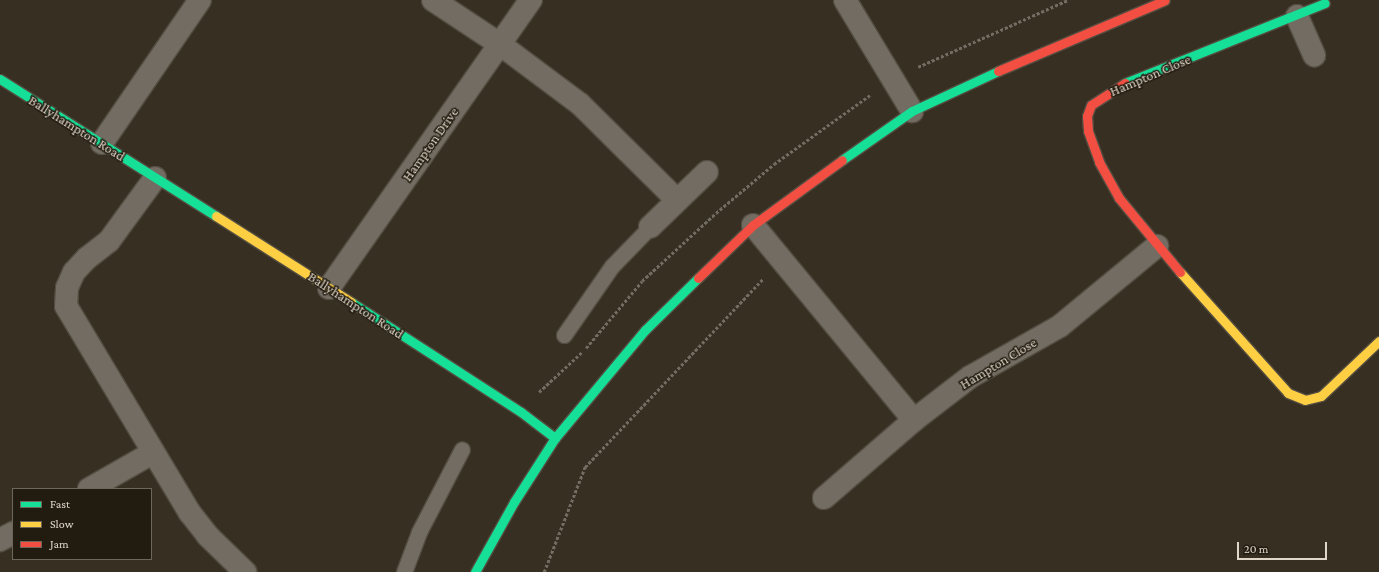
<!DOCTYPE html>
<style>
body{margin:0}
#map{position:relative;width:1379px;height:572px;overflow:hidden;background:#372f21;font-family:"Crimson Pro",serif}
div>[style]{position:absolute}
.path>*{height:2.5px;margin-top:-1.25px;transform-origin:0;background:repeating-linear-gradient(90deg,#726c62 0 3px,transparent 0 5px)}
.roads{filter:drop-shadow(1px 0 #544d41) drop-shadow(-1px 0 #544d41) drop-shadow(0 1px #544d41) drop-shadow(0 -1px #544d41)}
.lane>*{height:15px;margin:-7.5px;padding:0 7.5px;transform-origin:7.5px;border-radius:7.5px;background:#726c62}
.street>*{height:22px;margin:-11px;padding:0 11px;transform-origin:11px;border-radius:11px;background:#726c62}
.fast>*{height:9px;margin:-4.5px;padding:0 4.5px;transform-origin:4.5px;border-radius:4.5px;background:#16e098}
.slow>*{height:9px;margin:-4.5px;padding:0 4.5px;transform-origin:4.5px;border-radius:4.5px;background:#ffcf43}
.jam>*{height:9px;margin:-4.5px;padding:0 4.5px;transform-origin:4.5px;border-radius:4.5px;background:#f24e42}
span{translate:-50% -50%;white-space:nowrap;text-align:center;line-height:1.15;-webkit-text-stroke:3px #221b10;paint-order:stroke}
.street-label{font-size:14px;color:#e0d7c8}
.legend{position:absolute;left:12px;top:488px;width:140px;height:72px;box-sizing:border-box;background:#221b10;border:1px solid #6e665a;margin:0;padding:5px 7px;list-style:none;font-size:12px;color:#e0d7c8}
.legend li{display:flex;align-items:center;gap:8px;height:20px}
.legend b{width:20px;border:1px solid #6e665a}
.scale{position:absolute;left:1237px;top:542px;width:90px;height:18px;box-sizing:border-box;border:2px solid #e0d7c8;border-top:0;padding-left:5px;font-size:12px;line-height:14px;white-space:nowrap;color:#e0d7c8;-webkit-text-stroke:3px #221b10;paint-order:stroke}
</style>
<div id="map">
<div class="path">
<i style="left:918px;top:67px;width:164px;rotate:-24.1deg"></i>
<i style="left:586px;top:348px;width:87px;rotate:-50.1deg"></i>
<i style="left:642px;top:281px;width:100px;rotate:-42.6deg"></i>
<i style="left:716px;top:213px;width:76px;rotate:-40.2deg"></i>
<i style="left:774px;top:164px;width:118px;rotate:-35.7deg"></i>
<i style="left:539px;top:392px;width:59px;rotate:-42.9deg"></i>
<i style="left:544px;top:572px;width:113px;rotate:-68.7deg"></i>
<i style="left:585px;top:467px;width:259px;rotate:-46.6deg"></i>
</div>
<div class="roads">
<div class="lane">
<i style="left:564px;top:335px;width:84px;rotate:-55.2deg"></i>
<i style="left:612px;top:266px;width:54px;rotate:-45.7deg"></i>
<i style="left:404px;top:572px;width:43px;rotate:-69.4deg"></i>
<i style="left:419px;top:532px;width:93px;rotate:-62.6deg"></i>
</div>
<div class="street">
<i style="left:433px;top:0;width:82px;rotate:33.5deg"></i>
<i style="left:501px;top:45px;width:99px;rotate:36.8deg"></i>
<i style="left:580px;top:104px;width:135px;rotate:44.7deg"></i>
<i style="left:845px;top:0;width:130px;rotate:58.9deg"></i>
<i style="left:1297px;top:16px;width:43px;rotate:66.4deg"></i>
<i style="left:102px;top:143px;width:173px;rotate:-55.6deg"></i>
<i style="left:155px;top:178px;width:78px;rotate:126.1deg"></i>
<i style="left:109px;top:241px;width:28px;rotate:142deg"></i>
<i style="left:87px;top:258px;width:19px;rotate:133deg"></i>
<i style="left:74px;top:272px;width:17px;rotate:114deg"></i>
<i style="left:67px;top:288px;width:18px;rotate:93deg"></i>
<i style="left:66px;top:306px;width:241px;rotate:59.1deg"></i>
<i style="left:190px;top:513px;width:29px;rotate:52deg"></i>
<i style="left:208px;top:536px;width:52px;rotate:44.2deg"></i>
<i style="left:753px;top:225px;width:253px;rotate:50.5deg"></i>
<i style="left:650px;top:227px;width:79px;rotate:-44deg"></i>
<i style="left:329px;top:288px;width:352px;rotate:-55deg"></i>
<i style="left:89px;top:489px;width:73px;rotate:-29.7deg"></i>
<i style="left:824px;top:498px;width:119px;rotate:-40.9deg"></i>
<i style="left:914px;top:420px;width:71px;rotate:-37.5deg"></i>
<i style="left:970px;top:377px;width:103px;rotate:-29.5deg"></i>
<i style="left:1060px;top:326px;width:126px;rotate:-39.5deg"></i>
<i style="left:0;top:540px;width:15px;rotate:-28deg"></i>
</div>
<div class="fast">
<i style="left:0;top:79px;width:256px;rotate:32.4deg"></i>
<i style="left:1125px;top:83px;width:215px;rotate:-21.8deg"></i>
<i style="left:842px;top:160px;width:85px;rotate:-35deg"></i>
<i style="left:912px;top:111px;width:95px;rotate:-24.9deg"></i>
<i style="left:351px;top:302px;width:202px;rotate:32.9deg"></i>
<i style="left:521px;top:412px;width:43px;rotate:37.4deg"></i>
<i style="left:475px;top:572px;width:80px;rotate:-60.9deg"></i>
<i style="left:514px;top:502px;width:76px;rotate:-57.4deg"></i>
<i style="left:555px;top:438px;width:141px;rotate:-50.2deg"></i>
<i style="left:645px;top:330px;width:74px;rotate:-44.5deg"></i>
</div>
<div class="slow">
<i style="left:216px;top:216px;width:160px;rotate:32.5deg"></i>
<i style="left:1180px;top:272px;width:162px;rotate:48.2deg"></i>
<i style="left:1288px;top:393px;width:18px;rotate:22deg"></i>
<i style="left:1305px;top:400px;width:16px;rotate:-14deg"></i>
<i style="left:1321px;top:396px;width:80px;rotate:-43.5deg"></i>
</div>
<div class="jam">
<i style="left:998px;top:71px;width:181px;rotate:-23deg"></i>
<i style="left:1125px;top:83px;width:40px;rotate:147.1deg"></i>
<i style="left:1091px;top:105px;width:12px;rotate:110deg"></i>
<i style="left:1087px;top:116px;width:15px;rotate:86deg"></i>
<i style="left:1088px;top:131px;width:33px;rotate:70deg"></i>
<i style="left:1099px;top:162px;width:41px;rotate:60.9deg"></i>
<i style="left:1119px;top:198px;width:96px;rotate:50.5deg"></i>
<i style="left:698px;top:278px;width:76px;rotate:-43.9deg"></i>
<i style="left:753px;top:225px;width:110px;rotate:-36.1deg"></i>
</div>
</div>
<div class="street-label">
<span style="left:1150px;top:75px;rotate:-23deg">Hampton Close</span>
<span style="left:77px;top:128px;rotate:32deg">Ballyhampton Road</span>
<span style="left:430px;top:144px;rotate:-55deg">Hampton Drive</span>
<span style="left:356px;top:305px;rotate:33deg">Ballyhampton Road</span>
<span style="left:998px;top:363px;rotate:-31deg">Hampton Close</span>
</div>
<ul class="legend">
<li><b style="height:5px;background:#16e098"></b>Fast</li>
<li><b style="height:5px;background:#ffcf43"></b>Slow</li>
<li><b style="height:5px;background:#f24e42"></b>Jam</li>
</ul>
<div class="scale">20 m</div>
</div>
